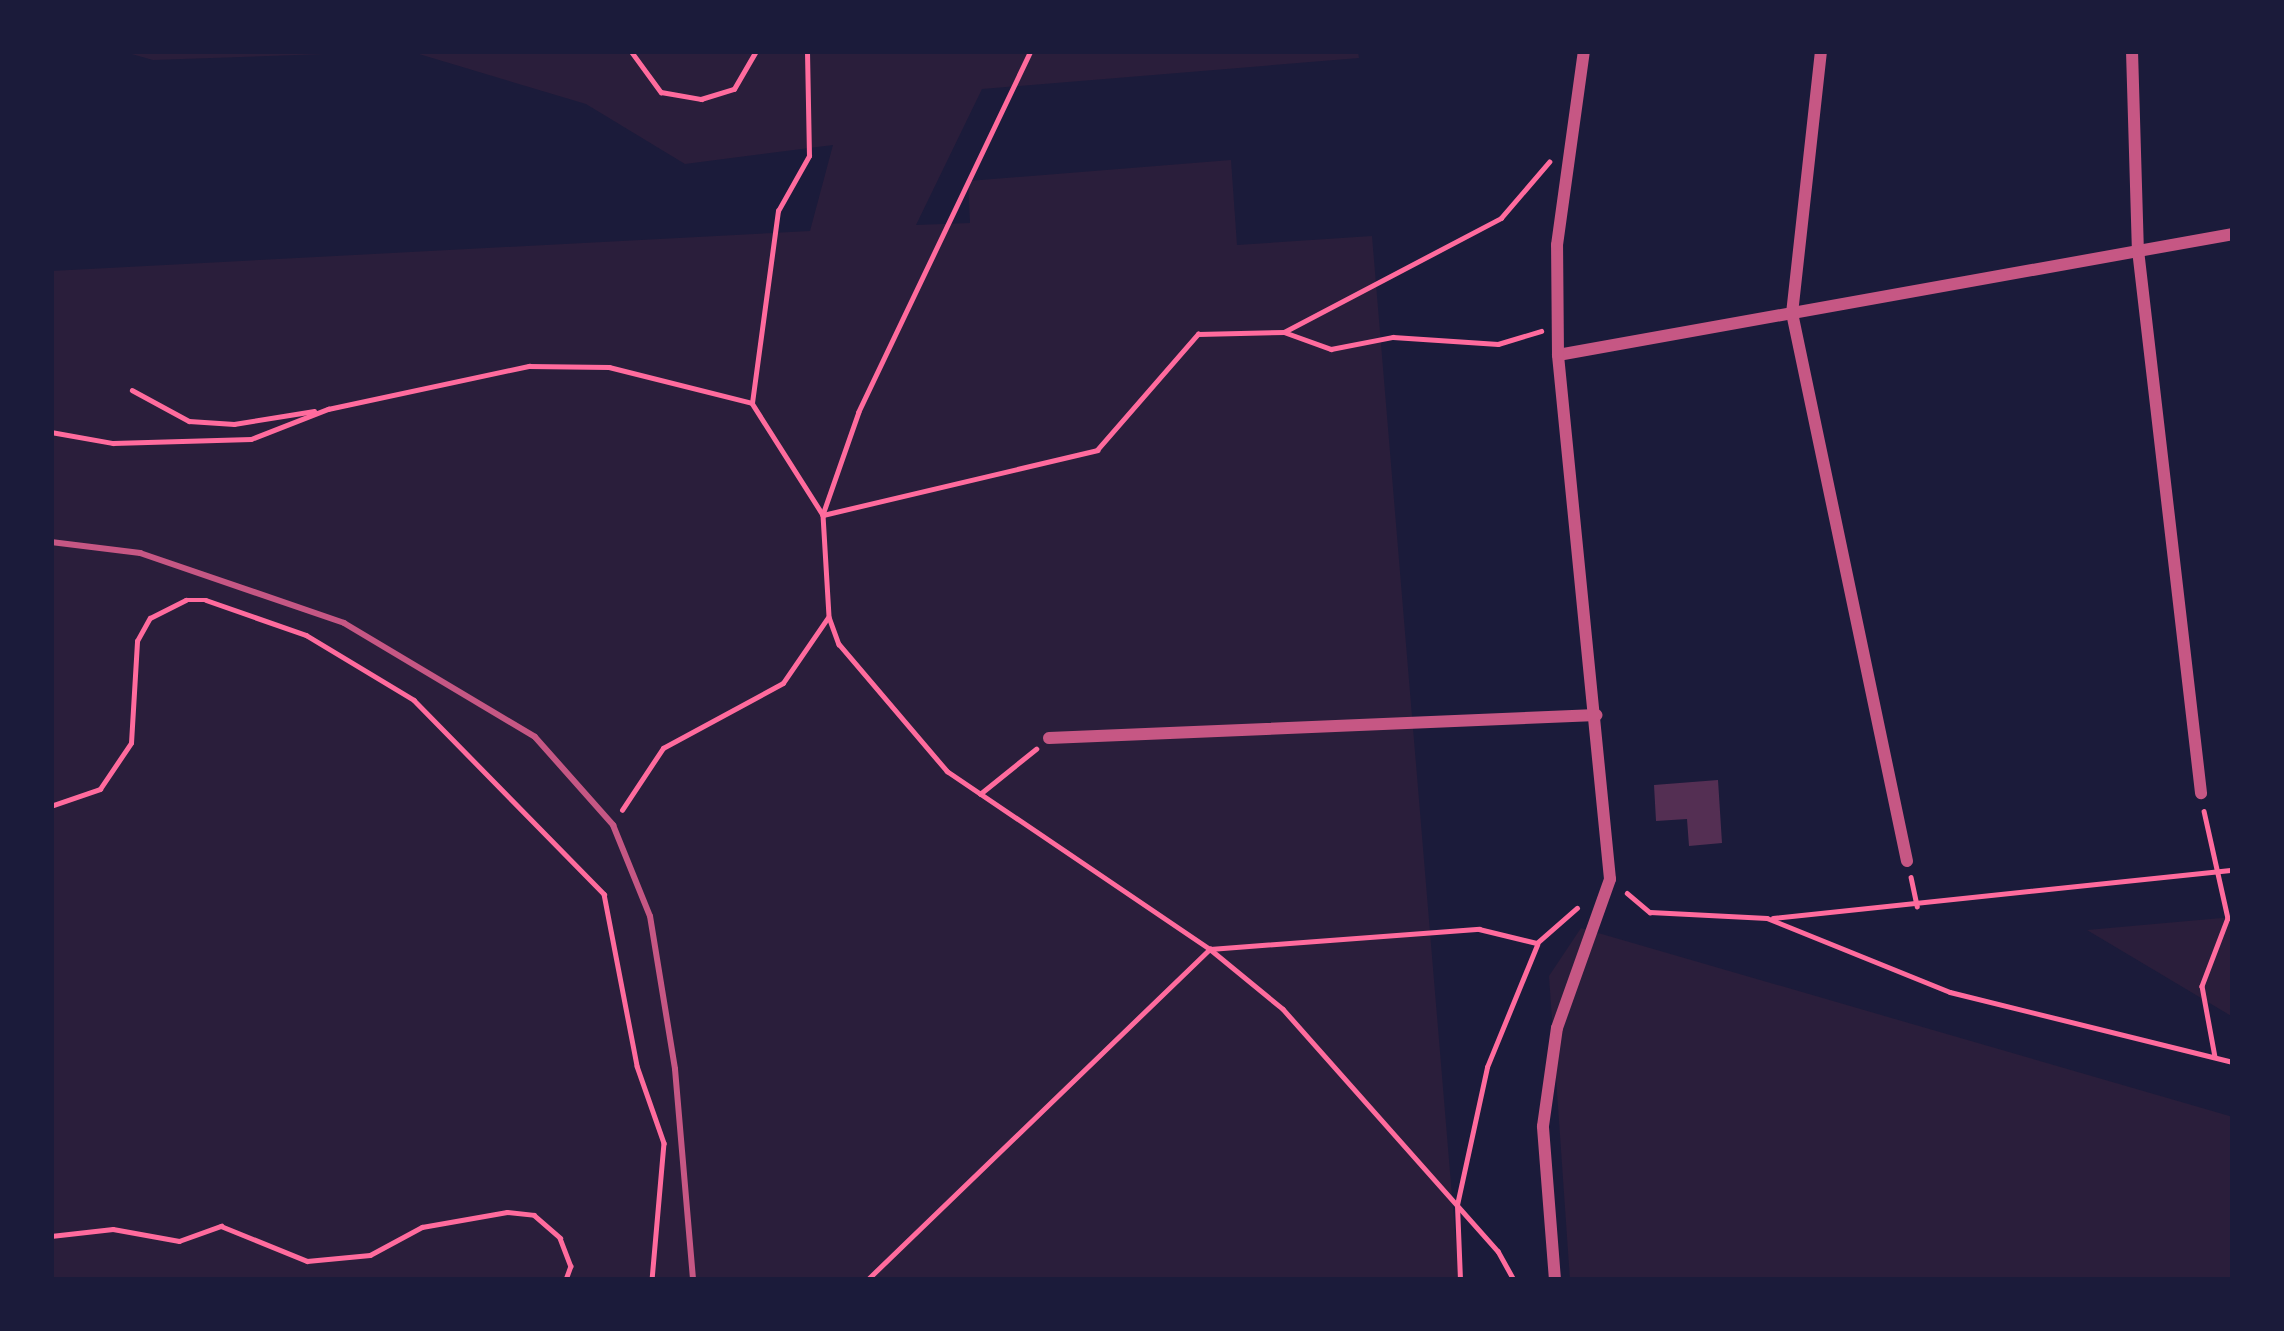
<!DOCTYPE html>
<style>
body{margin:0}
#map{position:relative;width:2284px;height:1331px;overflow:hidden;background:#1b1b3a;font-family:Lato,sans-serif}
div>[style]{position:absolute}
.green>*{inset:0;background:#2a1e3b}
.building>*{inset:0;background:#542f53}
.path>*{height:4.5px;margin:-2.25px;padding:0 2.25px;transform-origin:2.25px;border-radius:2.25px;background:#ff6b9d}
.service>*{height:6px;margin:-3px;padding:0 3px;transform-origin:3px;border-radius:3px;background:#c65784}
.minor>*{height:12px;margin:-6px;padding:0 6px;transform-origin:6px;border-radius:6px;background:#c65784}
span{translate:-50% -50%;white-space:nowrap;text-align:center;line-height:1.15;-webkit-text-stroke:9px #1b1b3a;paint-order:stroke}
.frame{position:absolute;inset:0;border:54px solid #1b1b3a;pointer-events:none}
</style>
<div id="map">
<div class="green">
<i style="clip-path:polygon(121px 51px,1358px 51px,1359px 58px,982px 89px,916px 225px,970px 223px,968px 181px,1231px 160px,1237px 245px,1372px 236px,1459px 1280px,51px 1280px,51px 271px,810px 231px,833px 145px,685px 164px,586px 104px,409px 51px,153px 60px)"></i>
<i style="clip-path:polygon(2233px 917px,2233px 1017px,2087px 930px)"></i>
<i style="clip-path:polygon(1581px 928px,2233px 1117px,2233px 1280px,1570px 1280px,1549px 976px)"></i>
</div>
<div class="building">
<i style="clip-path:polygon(1718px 780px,1722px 843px,1689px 846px,1687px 819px,1656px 821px,1654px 785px)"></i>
</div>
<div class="path">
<i style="left:631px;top:51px;width:51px;rotate:53.8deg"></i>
<i style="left:661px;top:92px;width:41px;rotate:9.9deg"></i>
<i style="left:701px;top:99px;width:34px;rotate:-17deg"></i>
<i style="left:734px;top:89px;width:44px;rotate:-59.9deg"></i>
<i style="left:1031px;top:51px;width:400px;rotate:115.5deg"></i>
<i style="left:859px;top:412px;width:109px;rotate:109.3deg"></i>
<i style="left:823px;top:515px;width:102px;rotate:86.6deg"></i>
<i style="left:829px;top:617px;width:29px;rotate:70deg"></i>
<i style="left:839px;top:644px;width:167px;rotate:49.6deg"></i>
<i style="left:947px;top:771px;width:318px;rotate:34.1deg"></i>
<i style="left:1210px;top:949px;width:94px;rotate:39.4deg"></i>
<i style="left:1283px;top:1009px;width:324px;rotate:48.4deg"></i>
<i style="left:1498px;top:1251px;width:33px;rotate:61deg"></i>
<i style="left:1284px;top:332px;width:50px;rotate:19.9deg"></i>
<i style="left:1331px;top:349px;width:63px;rotate:-11deg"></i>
<i style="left:1393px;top:337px;width:105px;rotate:3.8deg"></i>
<i style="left:1498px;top:344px;width:45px;rotate:-16.8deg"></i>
<i style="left:132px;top:390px;width:65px;rotate:28.5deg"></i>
<i style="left:189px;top:421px;width:45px;rotate:3.8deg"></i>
<i style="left:234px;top:424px;width:81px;rotate:-9.2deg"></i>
<i style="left:752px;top:403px;width:194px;rotate:-82.3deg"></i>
<i style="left:778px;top:211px;width:63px;rotate:-60.6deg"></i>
<i style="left:809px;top:156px;width:105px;rotate:-91.1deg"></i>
<i style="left:51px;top:432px;width:63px;rotate:10.1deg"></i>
<i style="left:113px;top:443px;width:138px;rotate:-1.7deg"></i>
<i style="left:251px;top:439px;width:83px;rotate:-21.3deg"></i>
<i style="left:328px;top:409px;width:206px;rotate:-12.1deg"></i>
<i style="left:529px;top:366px;width:80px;rotate:0.7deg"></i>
<i style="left:609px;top:367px;width:147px;rotate:14.1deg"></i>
<i style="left:752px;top:403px;width:133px;rotate:57.6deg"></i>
<i style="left:823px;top:515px;width:282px;rotate:-13.3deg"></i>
<i style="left:1097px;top:450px;width:154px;rotate:-49deg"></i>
<i style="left:1198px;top:334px;width:86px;rotate:-1.3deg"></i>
<i style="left:1284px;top:332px;width:245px;rotate:-27.7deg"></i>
<i style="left:1501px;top:218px;width:74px;rotate:-49.4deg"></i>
<i style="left:980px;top:794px;width:72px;rotate:-38.8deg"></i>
<i style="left:51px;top:806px;width:52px;rotate:-19.1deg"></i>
<i style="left:100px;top:789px;width:55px;rotate:-56deg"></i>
<i style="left:131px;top:743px;width:102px;rotate:-86.6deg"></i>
<i style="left:137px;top:641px;width:26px;rotate:-61deg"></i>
<i style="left:150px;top:618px;width:40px;rotate:-26.6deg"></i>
<i style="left:186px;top:600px;width:20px"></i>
<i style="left:206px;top:600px;width:106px;rotate:19.3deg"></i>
<i style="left:306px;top:635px;width:126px;rotate:31deg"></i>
<i style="left:414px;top:700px;width:272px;rotate:45.6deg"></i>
<i style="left:604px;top:894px;width:175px;rotate:79.1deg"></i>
<i style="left:637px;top:1066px;width:82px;rotate:70.7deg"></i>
<i style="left:664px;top:1143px;width:138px;rotate:95deg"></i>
<i style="left:622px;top:810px;width:74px;rotate:-56.5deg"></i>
<i style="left:663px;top:748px;width:136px;rotate:-28.4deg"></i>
<i style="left:783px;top:683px;width:78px;rotate:-55.5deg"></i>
<i style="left:2204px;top:811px;width:110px;rotate:77.4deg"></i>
<i style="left:2228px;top:918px;width:73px;rotate:110.9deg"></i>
<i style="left:2202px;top:986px;width:72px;rotate:79.6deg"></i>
<i style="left:1911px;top:877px;width:30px;rotate:78deg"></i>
<i style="left:1627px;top:893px;width:30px;rotate:40deg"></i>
<i style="left:1650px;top:912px;width:117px;rotate:2.9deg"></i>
<i style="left:1767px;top:918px;width:197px;rotate:22deg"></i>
<i style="left:1950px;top:992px;width:292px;rotate:13.9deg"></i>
<i style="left:1773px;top:918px;width:462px;rotate:-6deg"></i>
<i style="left:51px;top:1236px;width:62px;rotate:-6.4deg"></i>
<i style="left:113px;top:1229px;width:67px;rotate:10.3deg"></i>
<i style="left:179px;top:1241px;width:45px;rotate:-19.7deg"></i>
<i style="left:221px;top:1226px;width:93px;rotate:22.1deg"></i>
<i style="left:307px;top:1261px;width:63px;rotate:-5.4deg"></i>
<i style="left:370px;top:1255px;width:59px;rotate:-28.3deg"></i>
<i style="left:422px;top:1227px;width:86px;rotate:-10deg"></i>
<i style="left:507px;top:1212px;width:27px;rotate:6deg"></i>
<i style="left:534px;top:1215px;width:35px;rotate:41deg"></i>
<i style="left:560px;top:1238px;width:30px;rotate:69deg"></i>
<i style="left:571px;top:1266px;width:15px;rotate:110deg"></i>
<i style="left:867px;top:1280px;width:477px;rotate:-44deg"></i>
<i style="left:1210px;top:949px;width:270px;rotate:-4.3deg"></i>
<i style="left:1479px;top:929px;width:60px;rotate:13.6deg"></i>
<i style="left:1537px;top:943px;width:53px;rotate:-41.2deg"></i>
<i style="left:1460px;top:1280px;width:75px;rotate:-92.3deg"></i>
<i style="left:1457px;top:1205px;width:141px;rotate:-77.7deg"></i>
<i style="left:1487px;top:1067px;width:132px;rotate:-67.7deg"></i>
</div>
<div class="service">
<i style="left:51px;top:542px;width:90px;rotate:7deg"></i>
<i style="left:140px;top:553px;width:216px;rotate:18.9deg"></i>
<i style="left:344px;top:623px;width:222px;rotate:30.8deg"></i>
<i style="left:535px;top:737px;width:118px;rotate:48.4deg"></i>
<i style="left:613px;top:825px;width:98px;rotate:67.9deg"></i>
<i style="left:650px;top:916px;width:155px;rotate:80.7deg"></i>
<i style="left:675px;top:1069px;width:212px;rotate:85.1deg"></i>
</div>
<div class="minor">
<i style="left:1821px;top:51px;width:264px;rotate:96.3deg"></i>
<i style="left:1792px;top:313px;width:560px;rotate:78.15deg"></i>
<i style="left:2132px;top:51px;width:199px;rotate:88.3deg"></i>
<i style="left:2138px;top:250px;width:547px;rotate:83.38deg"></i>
<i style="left:1558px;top:355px;width:686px;rotate:-10.16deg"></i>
<i style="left:1049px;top:738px;width:548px;rotate:-2.4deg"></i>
<i style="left:1555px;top:1280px;width:154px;rotate:-94.5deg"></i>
<i style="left:1543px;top:1126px;width:99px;rotate:-81.9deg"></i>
<i style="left:1557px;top:1028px;width:158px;rotate:-70.4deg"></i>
<i style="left:1610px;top:879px;width:527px;rotate:-95.67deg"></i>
<i style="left:1558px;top:355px;width:110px;rotate:-90.5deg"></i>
<i style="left:1557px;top:245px;width:196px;rotate:-82.1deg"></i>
</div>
<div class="frame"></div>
</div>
